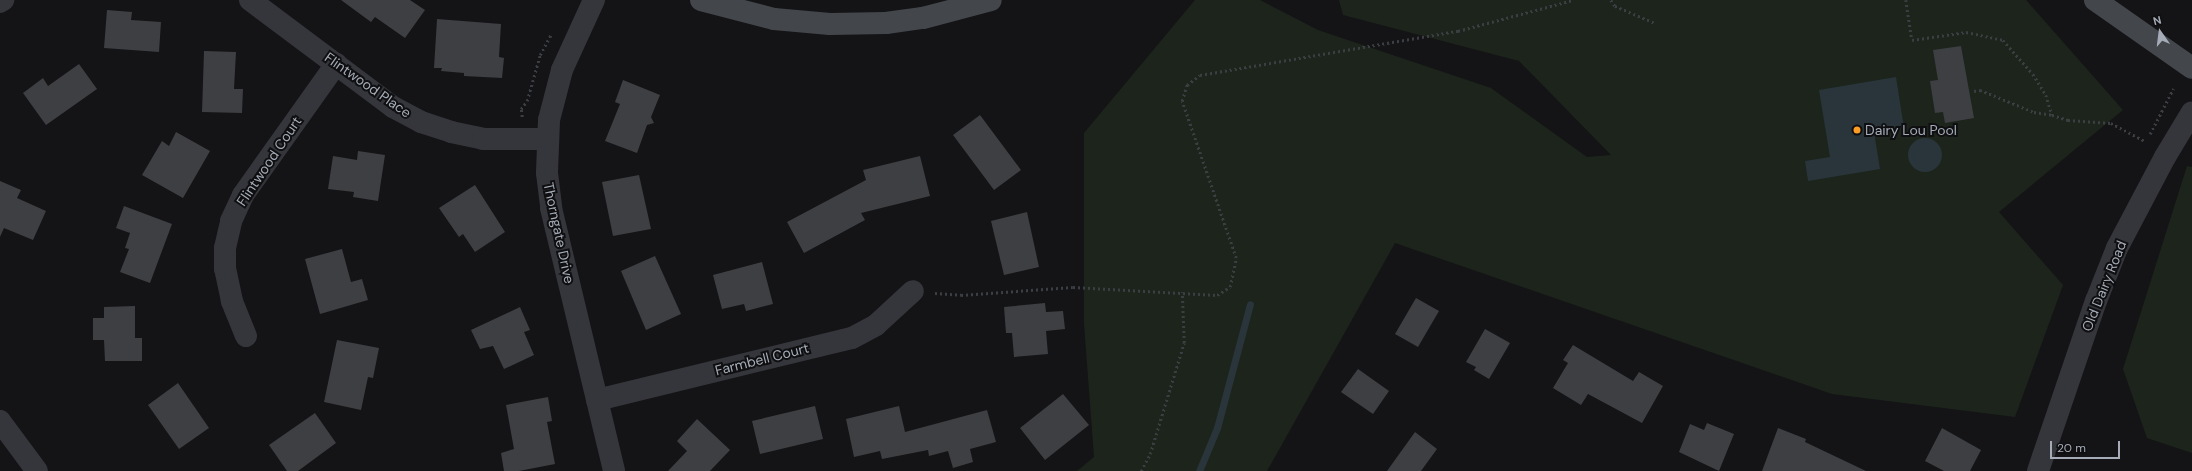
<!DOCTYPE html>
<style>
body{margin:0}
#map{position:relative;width:2192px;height:471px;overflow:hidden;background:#141416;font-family:"DM Sans",sans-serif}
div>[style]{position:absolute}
.green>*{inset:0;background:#1c241c}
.water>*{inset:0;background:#29353a}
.round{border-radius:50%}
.stream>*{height:7px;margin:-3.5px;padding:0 3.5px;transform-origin:3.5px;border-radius:3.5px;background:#29353a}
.building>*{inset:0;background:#3e3f43}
.path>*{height:2.5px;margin-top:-1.25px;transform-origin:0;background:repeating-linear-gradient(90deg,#3b3e42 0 2px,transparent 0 5px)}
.minor>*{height:22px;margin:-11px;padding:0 11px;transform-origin:11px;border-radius:11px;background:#35363b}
.tertiary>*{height:22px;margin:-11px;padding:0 11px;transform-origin:11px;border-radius:11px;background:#35363b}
.secondary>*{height:22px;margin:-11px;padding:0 11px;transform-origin:11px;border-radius:11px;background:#43464b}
.dots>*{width:11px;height:11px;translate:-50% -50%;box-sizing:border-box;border:2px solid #0f0f11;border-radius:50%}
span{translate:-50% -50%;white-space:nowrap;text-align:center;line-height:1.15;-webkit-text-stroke:4px #0f0f11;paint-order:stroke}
.street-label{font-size:14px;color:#a5acb7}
.poi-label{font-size:14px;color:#a5acb7}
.left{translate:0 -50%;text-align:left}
.north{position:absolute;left:2140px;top:12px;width:40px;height:40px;-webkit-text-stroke:3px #0f0f11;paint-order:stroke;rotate:346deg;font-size:11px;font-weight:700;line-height:16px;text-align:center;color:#a5acb7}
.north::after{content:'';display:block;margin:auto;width:14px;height:18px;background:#a5acb7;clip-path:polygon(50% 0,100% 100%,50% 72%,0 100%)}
.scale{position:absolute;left:2050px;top:441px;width:70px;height:18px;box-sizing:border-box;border:2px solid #a5acb7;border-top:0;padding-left:5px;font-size:12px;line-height:14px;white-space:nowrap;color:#a5acb7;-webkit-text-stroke:3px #0f0f11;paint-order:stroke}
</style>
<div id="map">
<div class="green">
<i style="clip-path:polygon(1195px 0,1260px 0,1318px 30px,1491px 88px,1587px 157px,1611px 155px,1519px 61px,1343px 15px,1339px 0,2026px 0,2123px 110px,1999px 212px,2063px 285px,2015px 417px,1832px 394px,1395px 243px,1267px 471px,1077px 471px,1094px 457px,1084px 324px,1084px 133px)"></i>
<i style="clip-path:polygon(2187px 166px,2192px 167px,2192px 453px,2147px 438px,2123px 369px)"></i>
</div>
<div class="water">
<i style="clip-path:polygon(1896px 77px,1904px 128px,1874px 132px,1880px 169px,1808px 181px,1805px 161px,1830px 157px,1819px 90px)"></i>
<i class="round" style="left:1908px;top:138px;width:34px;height:34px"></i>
</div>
<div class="stream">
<i style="left:1199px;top:471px;width:47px;rotate:-67.3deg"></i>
<i style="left:1217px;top:428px;width:128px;rotate:-75.1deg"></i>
</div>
<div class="building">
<i style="clip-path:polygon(341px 0,410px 0,425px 10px,405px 38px,375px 17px,371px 22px)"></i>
<i style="clip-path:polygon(107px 10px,132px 12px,131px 20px,161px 22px,159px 52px,104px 48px)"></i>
<i style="clip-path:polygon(437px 19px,501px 24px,499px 57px,504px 58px,502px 78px,464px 76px,464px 73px,441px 71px,442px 68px,434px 68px)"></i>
<i style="clip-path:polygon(1961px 46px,1974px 118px,1945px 123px,1943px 112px,1935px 113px,1930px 81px,1938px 80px,1933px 50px)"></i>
<i style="clip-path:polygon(204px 51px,236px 52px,234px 89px,243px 89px,242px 113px,202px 112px)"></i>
<i style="clip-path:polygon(79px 64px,97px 89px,46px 125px,23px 93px,43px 78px,48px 86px)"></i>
<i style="clip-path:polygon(623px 80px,660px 95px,651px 117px,654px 123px,647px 125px,637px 153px,605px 141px,620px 104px,615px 102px)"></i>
<i style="clip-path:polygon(980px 115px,1021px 170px,994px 190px,953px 135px)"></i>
<i style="clip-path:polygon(176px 132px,210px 151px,183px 198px,142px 175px,162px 141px,169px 146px)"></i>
<i style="clip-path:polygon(358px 151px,385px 155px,378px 201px,353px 197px,354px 192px,328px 189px,333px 156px,357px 160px)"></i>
<i style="clip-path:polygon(920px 156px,930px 196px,861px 213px,865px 220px,804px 253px,787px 222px,866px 180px,863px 170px)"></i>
<i style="clip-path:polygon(639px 175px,651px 229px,613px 236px,602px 182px)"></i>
<i style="clip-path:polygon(0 181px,21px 190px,17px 198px,46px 211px,33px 240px,4px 228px,0 237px)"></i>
<i style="clip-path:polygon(475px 185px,505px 232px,475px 252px,463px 234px,459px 237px,439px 208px)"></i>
<i style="clip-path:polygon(124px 206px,172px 224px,150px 283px,120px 272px,129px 249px,125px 248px,130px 233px,116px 228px)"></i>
<i style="clip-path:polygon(1027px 212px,1039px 267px,1004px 275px,991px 221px)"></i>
<i style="clip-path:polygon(342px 249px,351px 282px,362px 279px,368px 300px,320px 314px,305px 259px)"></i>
<i style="clip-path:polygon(655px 256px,681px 314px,646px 330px,621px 271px)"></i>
<i style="clip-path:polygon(762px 262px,773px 304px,746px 311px,744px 304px,722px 309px,713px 275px)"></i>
<i style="clip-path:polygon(1416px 298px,1439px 311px,1418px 347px,1395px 334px)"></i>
<i style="clip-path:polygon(1045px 303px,1046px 312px,1063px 311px,1065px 329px,1046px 331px,1048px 354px,1014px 357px,1012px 333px,1006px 333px,1004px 307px)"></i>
<i style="clip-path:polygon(135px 306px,135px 338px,142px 338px,142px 361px,105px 361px,104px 340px,93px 340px,93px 318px,104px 318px,104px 307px)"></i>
<i style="clip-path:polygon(520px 307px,530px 330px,524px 332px,534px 355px,504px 369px,493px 346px,480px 349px,471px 330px)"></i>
<i style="clip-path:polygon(1485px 329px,1510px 343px,1489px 379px,1474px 370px,1476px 367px,1466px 362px)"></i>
<i style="clip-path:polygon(337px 340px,379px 348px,373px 378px,368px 377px,361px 410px,324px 402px)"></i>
<i style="clip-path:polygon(1573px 345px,1633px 381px,1639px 372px,1663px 386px,1642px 423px,1588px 394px,1581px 405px,1553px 388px,1568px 363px,1563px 360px)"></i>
<i style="clip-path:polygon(1358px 369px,1389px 391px,1373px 414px,1341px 392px)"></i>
<i style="clip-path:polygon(178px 383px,209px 428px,179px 449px,148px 405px)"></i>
<i style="clip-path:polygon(1063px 394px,1089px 425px,1045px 460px,1020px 428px)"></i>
<i style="clip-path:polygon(548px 397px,552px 421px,547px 422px,555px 464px,519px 471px,504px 471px,501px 453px,514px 449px,506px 405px)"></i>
<i style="clip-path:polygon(815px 406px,823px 439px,760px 454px,752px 421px)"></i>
<i style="clip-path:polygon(899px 406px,905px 432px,987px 410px,996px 442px,970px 449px,973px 462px,953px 468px,948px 451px,929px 456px,928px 450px,882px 459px,880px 451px,854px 457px,846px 419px)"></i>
<i style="clip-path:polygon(315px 413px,336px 443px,298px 471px,287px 471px,269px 445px)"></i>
<i style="clip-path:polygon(697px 419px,730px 450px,710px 471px,668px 471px,687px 451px,677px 441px)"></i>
<i style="clip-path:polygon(1707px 423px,1734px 434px,1719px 471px,1679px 452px,1690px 424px,1704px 430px)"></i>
<i style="clip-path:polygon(1778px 428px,1806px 439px,1805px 442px,1866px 471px,1762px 471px)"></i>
<i style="clip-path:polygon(1942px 428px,1981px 450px,1970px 471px,1944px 471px,1925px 461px)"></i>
<i style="clip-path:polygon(1415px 432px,1437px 449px,1421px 471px,1387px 471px)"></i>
</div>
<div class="path">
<i style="left:1611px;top:0;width:7px;rotate:56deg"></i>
<i style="left:1615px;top:6px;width:43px;rotate:23deg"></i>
<i style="left:1906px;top:0;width:40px;rotate:81.5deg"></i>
<i style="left:1912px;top:40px;width:55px;rotate:-8.4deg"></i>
<i style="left:1966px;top:32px;width:38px;rotate:12deg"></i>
<i style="left:2003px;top:40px;width:45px;rotate:48.6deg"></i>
<i style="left:2033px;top:74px;width:25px;rotate:58deg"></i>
<i style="left:2046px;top:95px;width:21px;rotate:73deg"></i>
<i style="left:2052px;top:115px;width:17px;rotate:17deg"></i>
<i style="left:2068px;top:120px;width:43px;rotate:4deg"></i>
<i style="left:2111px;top:123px;width:40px;rotate:28deg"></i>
<i style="left:1974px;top:91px;width:6px;rotate:-9deg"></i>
<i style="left:1980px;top:90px;width:58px;rotate:22.2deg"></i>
<i style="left:2034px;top:112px;width:18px;rotate:9deg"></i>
<i style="left:522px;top:117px;width:8px;rotate:-97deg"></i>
<i style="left:521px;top:109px;width:10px;rotate:-53deg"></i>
<i style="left:527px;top:101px;width:48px;rotate:-74.2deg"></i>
<i style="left:540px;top:55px;width:24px;rotate:-62deg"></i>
<i style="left:2150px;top:134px;width:51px;rotate:-62.9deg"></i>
<i style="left:935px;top:293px;width:26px;rotate:4deg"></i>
<i style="left:961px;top:295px;width:112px;rotate:-4.1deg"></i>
<i style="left:1073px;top:287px;width:144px;rotate:3.2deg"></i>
<i style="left:1217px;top:295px;width:15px;rotate:-32deg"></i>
<i style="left:1230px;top:287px;width:30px;rotate:-78deg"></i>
<i style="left:1236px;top:258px;width:166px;rotate:-109deg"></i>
<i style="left:1182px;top:101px;width:17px;rotate:-73deg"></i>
<i style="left:1187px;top:85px;width:16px;rotate:-38deg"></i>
<i style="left:1200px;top:75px;width:262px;rotate:-9.7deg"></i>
<i style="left:1458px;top:31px;width:119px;rotate:-15.1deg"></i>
<i style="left:1141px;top:471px;width:19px;rotate:-62deg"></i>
<i style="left:1150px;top:454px;width:116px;rotate:-73deg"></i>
<i style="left:1184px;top:343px;width:51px;rotate:-92.2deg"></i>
</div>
<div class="minor">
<i style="left:250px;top:0;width:179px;rotate:36.8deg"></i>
<i style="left:393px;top:107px;width:32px;rotate:28deg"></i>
<i style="left:421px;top:122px;width:32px;rotate:18deg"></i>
<i style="left:451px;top:132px;width:33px;rotate:12deg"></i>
<i style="left:483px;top:139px;width:64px"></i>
<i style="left:594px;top:0;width:77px;rotate:114.6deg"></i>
<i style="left:562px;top:70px;width:52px;rotate:104.6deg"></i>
<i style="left:549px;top:120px;width:53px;rotate:92.2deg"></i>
<i style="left:547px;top:173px;width:35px;rotate:83deg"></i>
<i style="left:551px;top:208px;width:270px;rotate:76.5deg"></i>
<i style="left:0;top:2px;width:4px;rotate:-34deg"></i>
<i style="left:246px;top:336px;width:38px;rotate:-112deg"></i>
<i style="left:232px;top:301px;width:33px;rotate:-102deg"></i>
<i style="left:225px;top:269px;width:21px;rotate:-90deg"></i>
<i style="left:225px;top:248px;width:28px;rotate:-77deg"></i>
<i style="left:231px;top:221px;width:29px;rotate:-65deg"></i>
<i style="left:243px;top:195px;width:161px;rotate:-54.6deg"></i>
<i style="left:597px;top:400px;width:262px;rotate:-13.7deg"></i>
<i style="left:852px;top:338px;width:27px;rotate:-28deg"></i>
<i style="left:876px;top:325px;width:50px;rotate:-42.6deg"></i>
<i style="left:2038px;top:471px;width:180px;rotate:-71.2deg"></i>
<i style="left:2096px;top:301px;width:57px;rotate:-68.4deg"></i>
<i style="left:2117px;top:248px;width:103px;rotate:-62.2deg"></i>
<i style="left:2165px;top:157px;width:52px;rotate:-59deg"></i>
</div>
<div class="tertiary">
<i style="left:0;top:421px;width:62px;rotate:53.5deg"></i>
</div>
<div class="secondary">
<i style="left:701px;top:0;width:75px;rotate:14.6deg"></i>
<i style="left:774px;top:19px;width:56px;rotate:5.1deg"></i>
<i style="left:830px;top:24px;width:56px;rotate:-1deg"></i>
<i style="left:886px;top:23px;width:37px;rotate:-8deg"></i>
<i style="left:923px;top:18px;width:70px;rotate:-14.8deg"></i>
<i style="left:2095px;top:0;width:118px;rotate:35deg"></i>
</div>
<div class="dots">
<i style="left:1857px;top:130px;background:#fd9d25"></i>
</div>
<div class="street-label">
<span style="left:368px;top:85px;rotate:35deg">Flintwood Place</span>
<span style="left:269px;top:161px;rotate:-56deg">Flintwood Court</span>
<span style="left:559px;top:233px;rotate:78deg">Thorngate Drive</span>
<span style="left:2104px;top:286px;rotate:-68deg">Old Dairy Road</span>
<span style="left:762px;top:359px;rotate:-14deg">Farmbell Court</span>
</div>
<div class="poi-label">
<span class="left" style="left:1865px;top:130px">Dairy Lou Pool</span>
</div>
<div class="north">N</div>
<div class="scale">20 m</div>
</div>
